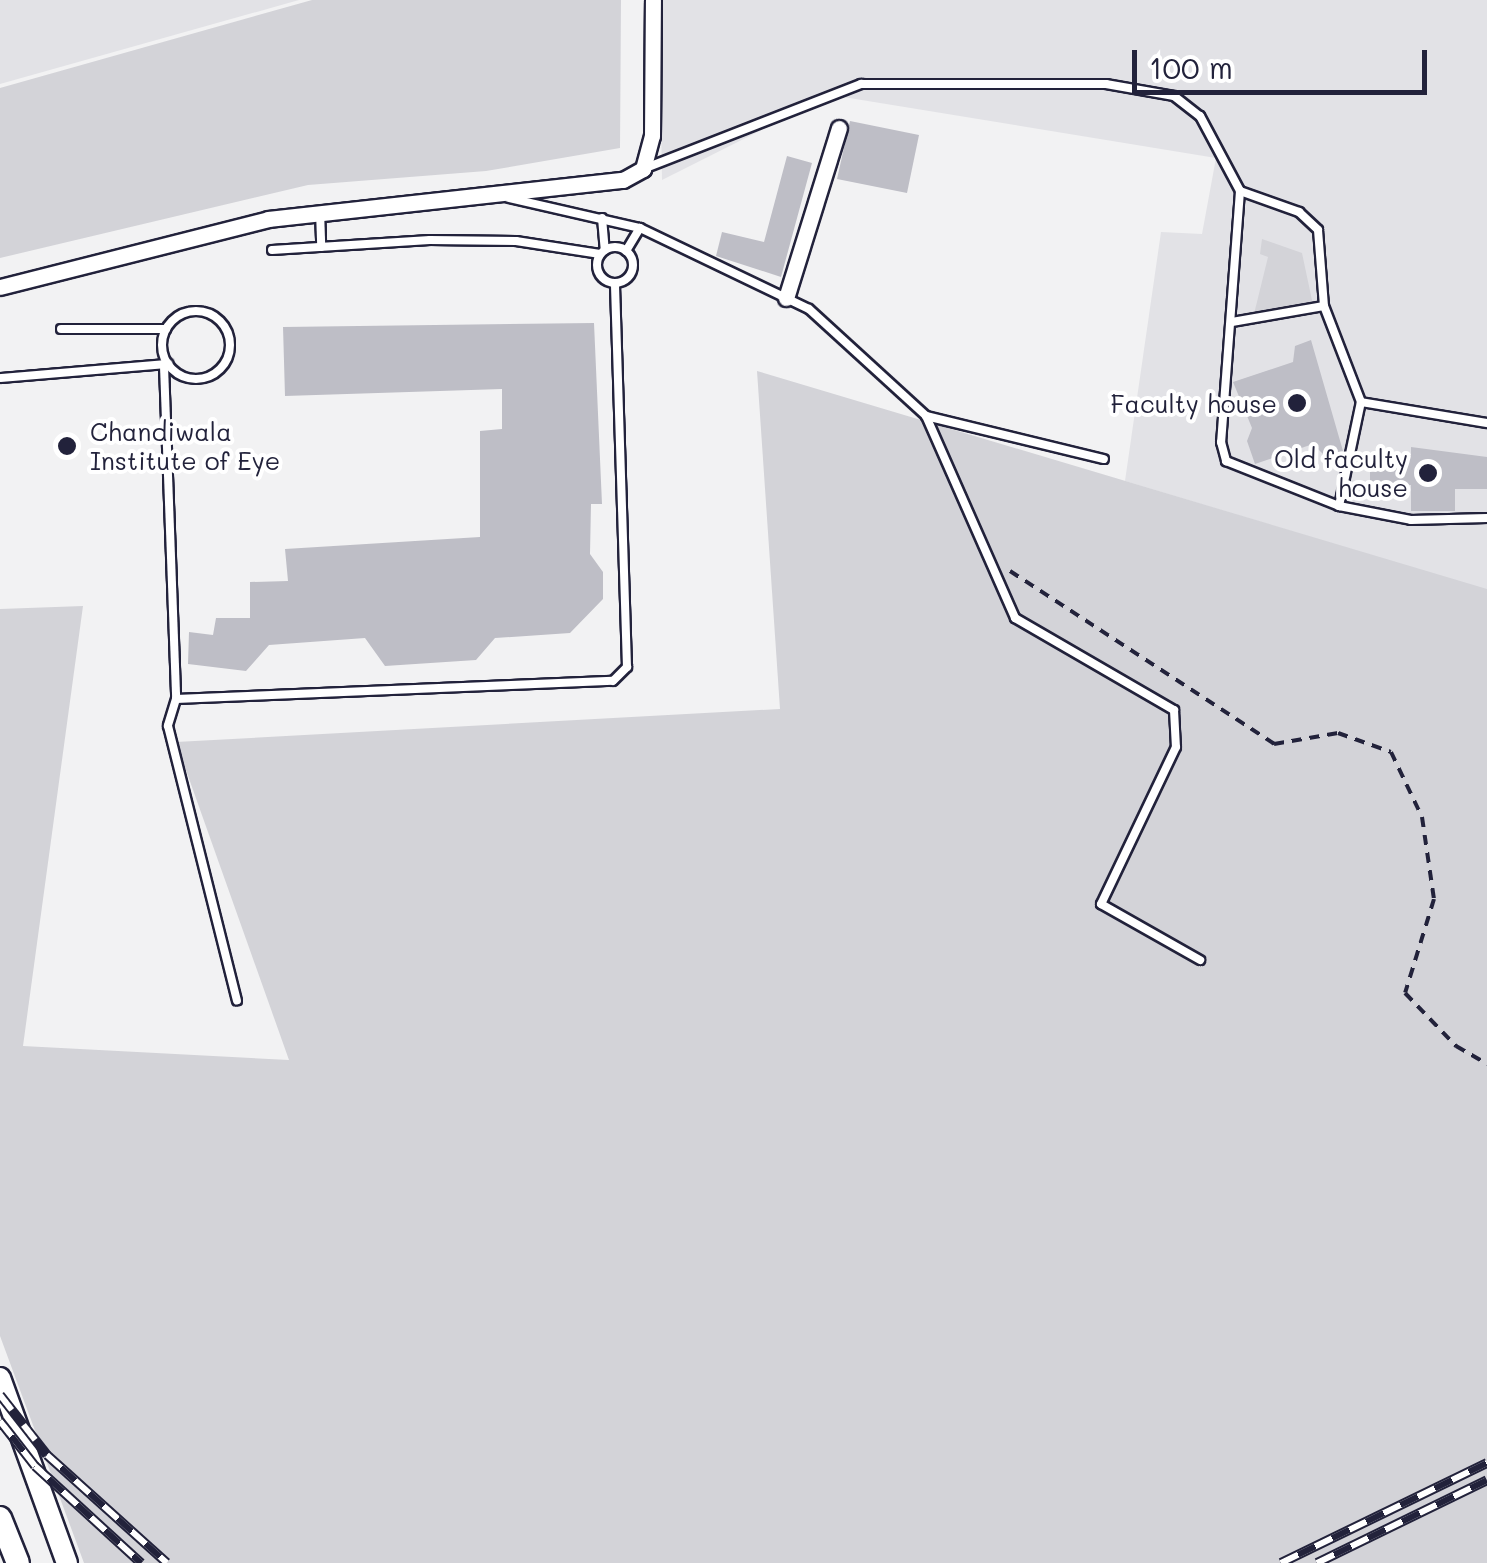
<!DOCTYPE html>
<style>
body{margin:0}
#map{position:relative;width:1487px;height:1563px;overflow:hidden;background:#f2f2f3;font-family:Mali,sans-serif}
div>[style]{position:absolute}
.built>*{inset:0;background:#e2e2e6}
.green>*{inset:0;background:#d3d3d8}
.building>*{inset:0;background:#bebec6}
.path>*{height:4px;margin-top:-2px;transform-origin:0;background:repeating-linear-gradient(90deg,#22223b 0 10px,transparent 0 18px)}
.roads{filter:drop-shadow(2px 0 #22223b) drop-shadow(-2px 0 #22223b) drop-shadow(0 2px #22223b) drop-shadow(0 -2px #22223b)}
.service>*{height:8px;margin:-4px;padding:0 4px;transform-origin:4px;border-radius:4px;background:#fff}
.service>.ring{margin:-4px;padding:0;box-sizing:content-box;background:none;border:8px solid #fff;border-radius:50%}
.minor>*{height:15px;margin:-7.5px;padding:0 7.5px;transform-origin:7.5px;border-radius:7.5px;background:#fff}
.tertiary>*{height:20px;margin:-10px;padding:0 10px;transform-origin:10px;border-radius:10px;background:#fff}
.secondary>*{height:22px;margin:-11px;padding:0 11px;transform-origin:11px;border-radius:11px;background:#fff}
.rail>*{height:10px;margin-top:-5px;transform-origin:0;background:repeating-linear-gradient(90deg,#fff 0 19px,#22223b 0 38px);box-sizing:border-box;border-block:2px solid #22223b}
.dots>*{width:28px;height:28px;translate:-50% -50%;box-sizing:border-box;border:5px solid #fff;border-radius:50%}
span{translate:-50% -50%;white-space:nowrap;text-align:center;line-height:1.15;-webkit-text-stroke:8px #fff;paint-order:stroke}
.poi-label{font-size:25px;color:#22223b}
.right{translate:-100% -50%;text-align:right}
.left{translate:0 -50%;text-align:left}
.scale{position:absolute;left:1132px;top:50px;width:295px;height:45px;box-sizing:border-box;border:5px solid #22223b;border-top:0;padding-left:12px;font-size:30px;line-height:35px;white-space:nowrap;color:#22223b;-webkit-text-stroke:8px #fff;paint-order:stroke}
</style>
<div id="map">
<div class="built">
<i style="clip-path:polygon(0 0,299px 0,0 84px)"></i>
<i style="clip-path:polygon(659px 0,1487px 0,1487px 590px,1125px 481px,1161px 232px,1202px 234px,1216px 158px,831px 95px,662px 180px)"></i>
</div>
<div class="green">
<i style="clip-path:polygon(312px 0,621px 0,620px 148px,486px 171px,308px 185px,0 258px,0 88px)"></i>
<i style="clip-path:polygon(1262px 239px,1302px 253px,1313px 305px,1254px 314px,1268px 257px,1260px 254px)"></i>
<i style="clip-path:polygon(757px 371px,1487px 589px,1487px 1563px,84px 1563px,0 1336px,0 609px,83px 606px,23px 1046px,289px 1060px,176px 742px,780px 709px)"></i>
</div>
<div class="building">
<i style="clip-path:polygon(850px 121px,919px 135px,907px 193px,837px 179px)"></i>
<i style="clip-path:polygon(787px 156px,812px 163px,781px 277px,716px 256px,722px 232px,764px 242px)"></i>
<i style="clip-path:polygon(594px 323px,602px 504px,591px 504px,590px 554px,603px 572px,603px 599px,570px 633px,495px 638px,476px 660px,385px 666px,365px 638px,269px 645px,246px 671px,188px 664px,189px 632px,213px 635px,216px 618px,250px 618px,250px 582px,288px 581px,285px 549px,480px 537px,480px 431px,502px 429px,502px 389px,285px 396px,283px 327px)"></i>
<i style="clip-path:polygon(1311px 340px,1343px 451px,1326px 457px,1313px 444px,1255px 464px,1247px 441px,1252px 428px,1233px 382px,1293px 362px,1295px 346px)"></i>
<i style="clip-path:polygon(1411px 447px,1487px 457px,1487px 489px,1455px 489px,1455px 511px,1411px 511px,1411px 485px,1370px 485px,1370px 455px,1411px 455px)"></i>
</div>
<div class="path">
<i style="left:1010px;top:571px;width:316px;rotate:33.2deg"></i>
<i style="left:1274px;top:744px;width:65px;rotate:-9.8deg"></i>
<i style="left:1338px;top:733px;width:56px;rotate:19.7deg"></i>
<i style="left:1391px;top:752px;width:72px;rotate:64.5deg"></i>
<i style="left:1422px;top:817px;width:83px;rotate:81.7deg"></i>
<i style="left:1434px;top:899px;width:98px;rotate:107.1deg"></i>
<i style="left:1405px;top:993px;width:74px;rotate:46.1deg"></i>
<i style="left:1456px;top:1046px;width:36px;rotate:30deg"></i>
</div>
<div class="roads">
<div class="service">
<i style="left:643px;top:169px;width:234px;rotate:-21.3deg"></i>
<i style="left:861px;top:84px;width:245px"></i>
<i style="left:1106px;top:84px;width:69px;rotate:10deg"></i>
<i style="left:1174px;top:96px;width:33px;rotate:38deg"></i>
<i style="left:1200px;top:116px;width:85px;rotate:61.9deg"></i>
<i style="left:1240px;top:191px;width:252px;rotate:94.3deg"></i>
<i style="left:1221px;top:442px;width:20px;rotate:75deg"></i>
<i style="left:1226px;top:461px;width:122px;rotate:21.7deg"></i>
<i style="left:1339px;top:506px;width:73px;rotate:11deg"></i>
<i style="left:1411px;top:520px;width:76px;rotate:-1.5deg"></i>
<i style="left:1240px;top:191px;width:63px;rotate:19.6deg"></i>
<i style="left:1299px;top:212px;width:26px;rotate:43deg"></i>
<i style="left:1318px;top:230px;width:76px;rotate:85.5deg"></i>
<i style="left:1324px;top:306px;width:103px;rotate:68.9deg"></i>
<i style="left:1361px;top:402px;width:128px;rotate:9.5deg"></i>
<i style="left:509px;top:198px;width:134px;rotate:12.9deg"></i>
<i style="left:640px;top:228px;width:187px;rotate:25.6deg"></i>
<i style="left:809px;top:309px;width:159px;rotate:42.4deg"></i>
<i style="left:926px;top:416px;width:221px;rotate:66.2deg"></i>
<i style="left:1015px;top:618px;width:184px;rotate:30.1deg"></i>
<i style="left:1174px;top:710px;width:37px;rotate:87deg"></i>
<i style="left:1176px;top:747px;width:174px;rotate:115.5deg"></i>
<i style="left:1101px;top:904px;width:114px;rotate:29.5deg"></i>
<i style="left:320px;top:211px;width:36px;rotate:88deg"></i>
<i style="left:602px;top:218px;width:32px;rotate:85deg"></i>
<i class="ring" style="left:597px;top:247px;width:28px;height:28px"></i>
<i style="left:272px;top:250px;width:158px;rotate:-3.6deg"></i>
<i style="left:430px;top:240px;width:86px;rotate:0.7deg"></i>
<i style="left:516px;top:241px;width:85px;rotate:8.8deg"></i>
<i style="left:626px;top:251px;width:27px;rotate:-59deg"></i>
<i class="ring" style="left:162px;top:311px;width:60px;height:60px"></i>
<i style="left:1232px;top:322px;width:93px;rotate:-9.9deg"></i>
<i style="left:61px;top:329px;width:105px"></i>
<i style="left:164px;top:366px;width:333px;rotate:87.9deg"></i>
<i style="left:176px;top:699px;width:437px;rotate:-2.4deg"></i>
<i style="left:613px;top:681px;width:20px;rotate:-45deg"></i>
<i style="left:627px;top:667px;width:383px;rotate:-91.8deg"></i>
<i style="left:0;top:378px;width:169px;rotate:-4.8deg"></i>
<i style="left:926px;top:416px;width:183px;rotate:13.6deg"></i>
<i style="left:1339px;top:506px;width:106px;rotate:-78.1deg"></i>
<i style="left:176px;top:699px;width:28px;rotate:107deg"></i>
<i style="left:168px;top:726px;width:283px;rotate:75.9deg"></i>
</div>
<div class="minor">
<i style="left:0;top:287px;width:276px;rotate:-14.2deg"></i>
<i style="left:268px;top:219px;width:357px;rotate:-6.3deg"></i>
<i style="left:623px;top:180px;width:23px;rotate:-29deg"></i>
<i style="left:643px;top:169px;width:34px;rotate:-75deg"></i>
<i style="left:652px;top:136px;width:136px;rotate:-89.6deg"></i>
<i style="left:786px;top:298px;width:178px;rotate:-72.7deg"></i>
</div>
<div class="tertiary">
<i style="left:0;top:1378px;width:197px;rotate:70.1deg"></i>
</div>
<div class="secondary">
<i style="left:0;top:1518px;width:48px;rotate:68.2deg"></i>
</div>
</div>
<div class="rail">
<i style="left:0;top:1395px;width:76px;rotate:51.9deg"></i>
<i style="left:47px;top:1455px;width:161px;rotate:42deg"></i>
<i style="left:0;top:1421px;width:57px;rotate:52.1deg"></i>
<i style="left:35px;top:1466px;width:144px;rotate:42.5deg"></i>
<i style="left:1281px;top:1563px;width:229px;rotate:-25.9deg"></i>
<i style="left:1317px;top:1563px;width:189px;rotate:-26deg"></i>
</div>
<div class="dots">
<i style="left:1297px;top:403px;background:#22223b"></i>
<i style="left:67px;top:446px;background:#22223b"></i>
<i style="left:1428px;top:473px;background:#22223b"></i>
</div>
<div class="poi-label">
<span class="right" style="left:1277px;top:403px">Faculty house</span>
<span class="left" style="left:90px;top:446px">Chandiwala<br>Institute of Eye</span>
<span class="right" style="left:1408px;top:473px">Old faculty<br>house</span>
</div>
<div class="scale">100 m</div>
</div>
